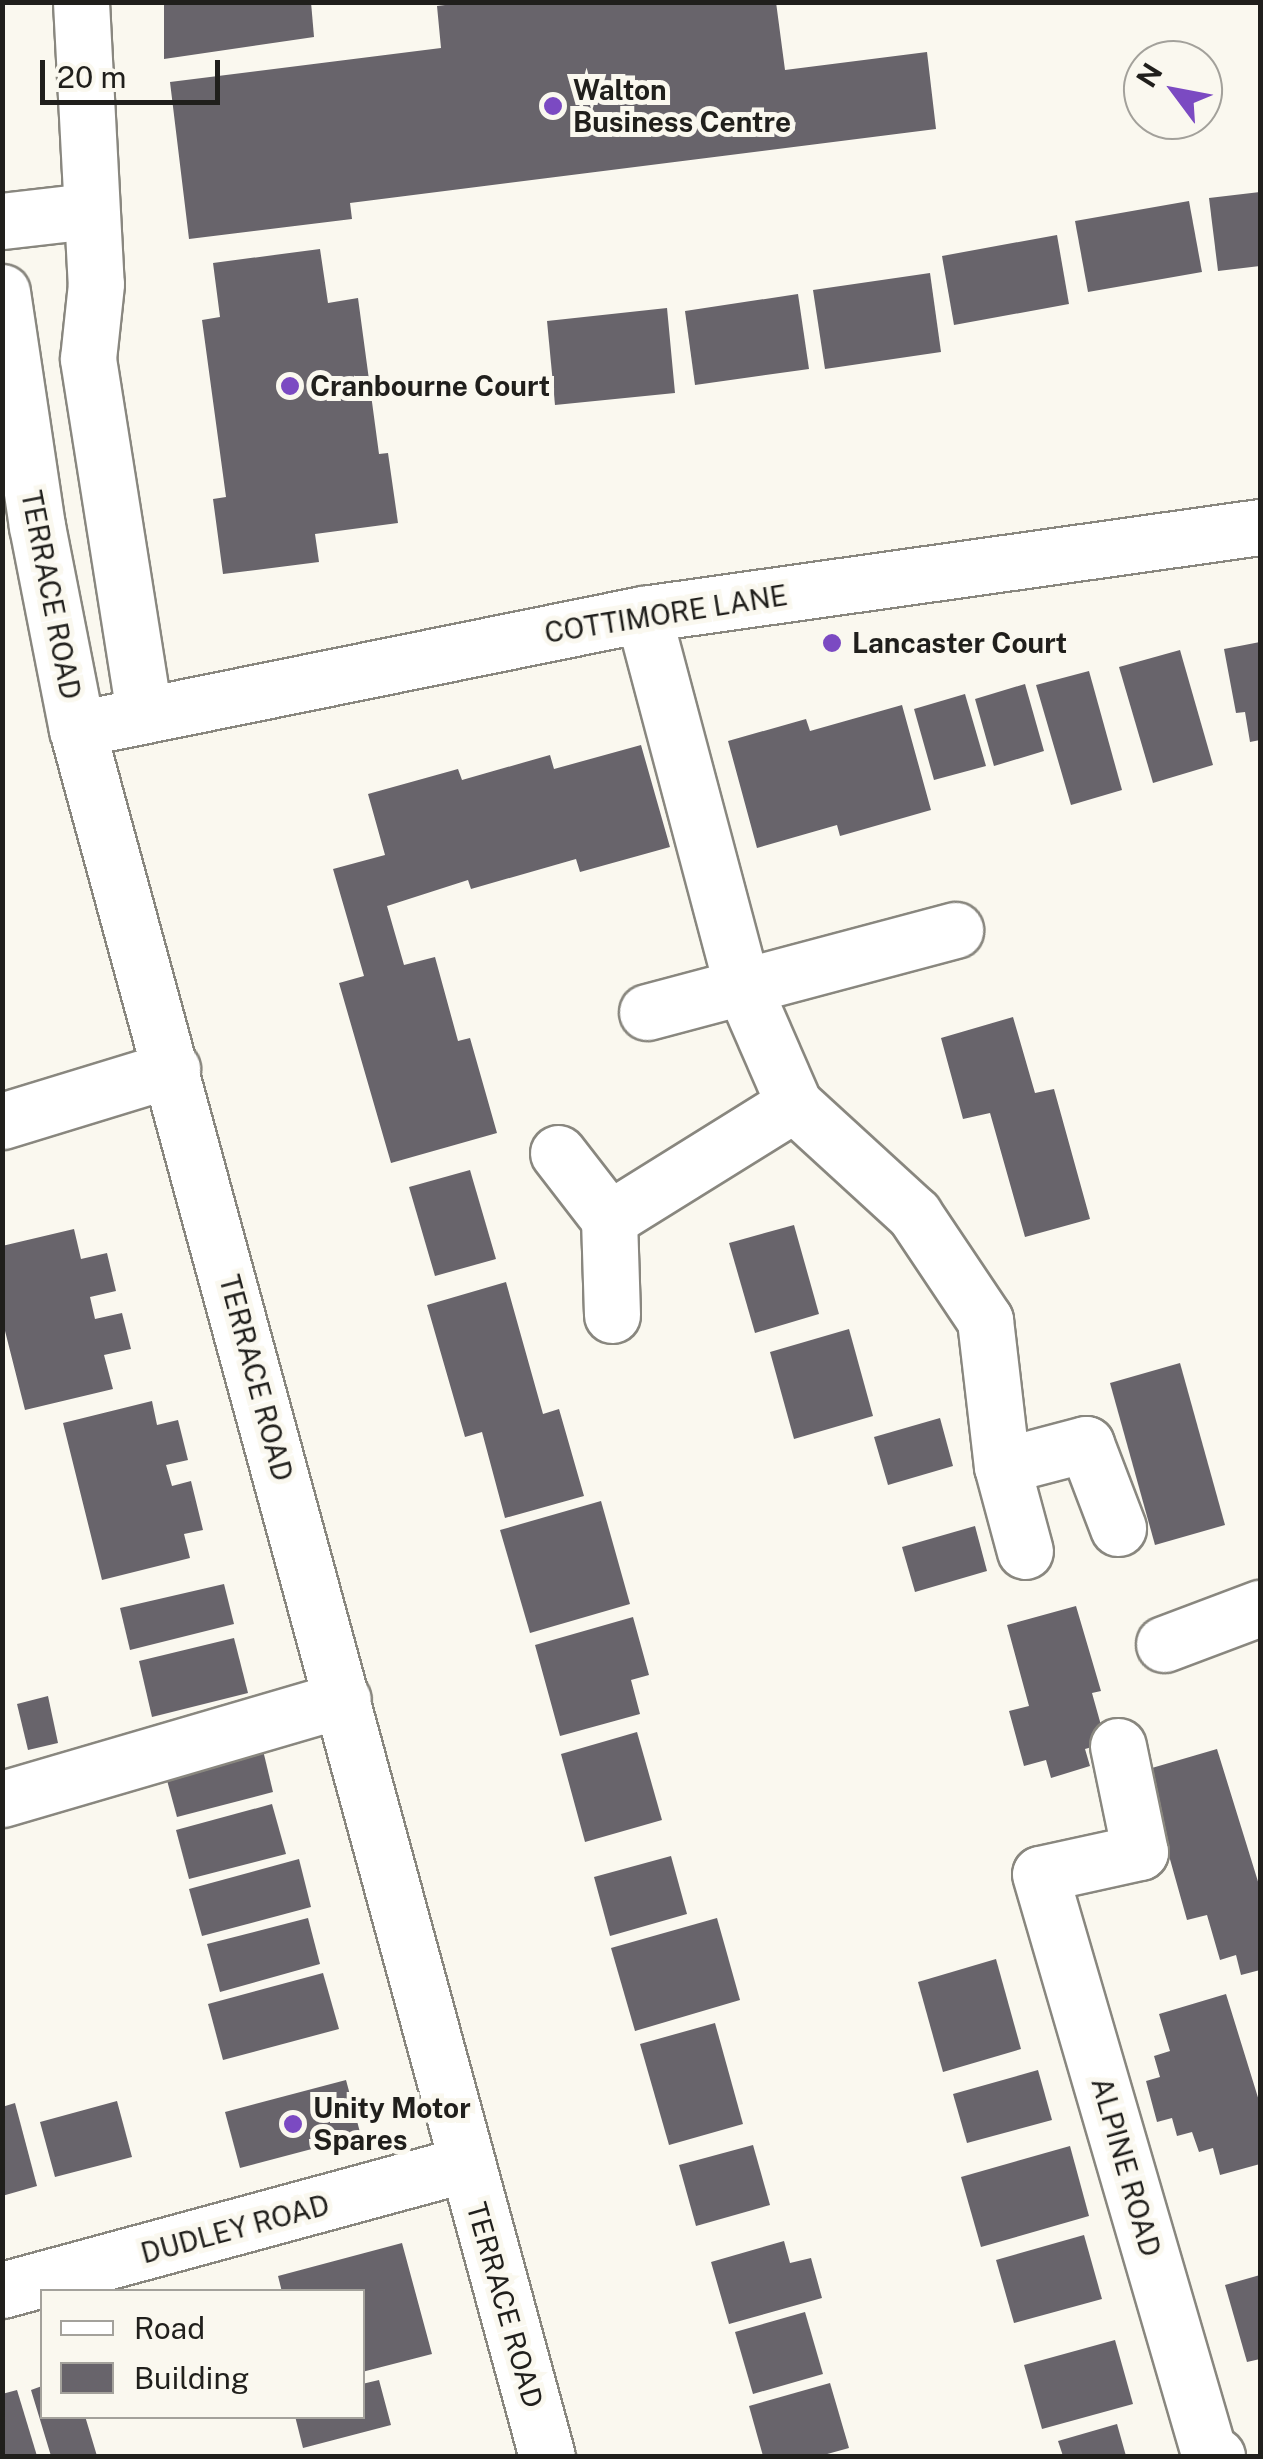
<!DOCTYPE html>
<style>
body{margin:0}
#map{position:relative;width:1263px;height:2459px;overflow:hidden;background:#faf8ef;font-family:"Public Sans",sans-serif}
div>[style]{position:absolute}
.building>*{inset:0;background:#68646b}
.roads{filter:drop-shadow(2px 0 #89877f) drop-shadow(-2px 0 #89877f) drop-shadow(0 2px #89877f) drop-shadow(0 -2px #89877f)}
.minor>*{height:55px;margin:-27.5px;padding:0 27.5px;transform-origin:27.5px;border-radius:27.5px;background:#fff}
.major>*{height:55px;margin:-27.5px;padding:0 27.5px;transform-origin:27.5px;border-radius:27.5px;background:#fff}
.dots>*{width:28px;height:28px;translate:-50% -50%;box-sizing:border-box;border:5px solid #faf8ef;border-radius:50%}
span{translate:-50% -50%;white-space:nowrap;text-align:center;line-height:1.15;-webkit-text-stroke:10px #faf8ef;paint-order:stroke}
.poi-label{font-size:28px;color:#201f1c;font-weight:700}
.left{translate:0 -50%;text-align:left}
.street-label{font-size:28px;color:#201f1c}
.frame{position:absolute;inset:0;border:5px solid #201f1c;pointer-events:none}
.legend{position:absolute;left:40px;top:2289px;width:325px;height:130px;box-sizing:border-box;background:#faf8ef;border:2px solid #a3a19b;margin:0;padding:12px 18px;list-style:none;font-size:30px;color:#201f1c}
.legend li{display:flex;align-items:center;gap:20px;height:50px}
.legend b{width:50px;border:2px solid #a3a19b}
.north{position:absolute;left:1123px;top:40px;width:100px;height:100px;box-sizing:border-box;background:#faf8ef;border:2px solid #a3a19b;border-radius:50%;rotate:302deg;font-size:28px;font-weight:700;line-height:40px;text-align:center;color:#201f1c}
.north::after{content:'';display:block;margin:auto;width:35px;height:45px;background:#7b4ac2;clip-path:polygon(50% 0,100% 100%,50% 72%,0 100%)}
.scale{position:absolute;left:40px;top:60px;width:180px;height:45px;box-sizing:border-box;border:5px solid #201f1c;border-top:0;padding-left:12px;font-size:30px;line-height:35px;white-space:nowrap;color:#201f1c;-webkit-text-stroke:8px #faf8ef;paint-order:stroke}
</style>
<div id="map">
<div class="building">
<i style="clip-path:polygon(164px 2px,311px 2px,314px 37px,164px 59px)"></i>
<i style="clip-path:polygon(469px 2px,776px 2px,785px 70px,927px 52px,936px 129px,350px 203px,352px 219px,189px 239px,170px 82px,441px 48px,437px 6px)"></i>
<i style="clip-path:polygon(1260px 192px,1260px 266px,1218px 271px,1209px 198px)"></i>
<i style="clip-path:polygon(1189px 201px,1202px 272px,1088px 292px,1075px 221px)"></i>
<i style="clip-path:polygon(1057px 235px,1069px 304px,954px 325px,942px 256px)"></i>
<i style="clip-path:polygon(320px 249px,328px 303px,358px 298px,379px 454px,388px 453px,398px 523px,315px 534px,319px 562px,223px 574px,213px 499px,226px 497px,202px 320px,220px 317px,213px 263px)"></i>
<i style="clip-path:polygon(930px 273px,941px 352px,825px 369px,813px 290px)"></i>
<i style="clip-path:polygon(798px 294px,809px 369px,695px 385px,685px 311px)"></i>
<i style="clip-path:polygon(667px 308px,675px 393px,555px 405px,547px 321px)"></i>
<i style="clip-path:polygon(1260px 642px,1260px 740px,1250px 742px,1245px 712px,1236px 713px,1224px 649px)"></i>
<i style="clip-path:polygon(1180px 650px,1213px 765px,1153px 783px,1119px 667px)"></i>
<i style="clip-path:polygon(1089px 671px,1122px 790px,1071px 805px,1036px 685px)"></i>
<i style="clip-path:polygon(1025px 684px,1044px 751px,994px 766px,975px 699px)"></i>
<i style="clip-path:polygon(965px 694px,986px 766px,934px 780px,914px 709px)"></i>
<i style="clip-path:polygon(902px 705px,931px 810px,840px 836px,837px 825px,757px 848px,728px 741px,806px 719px,810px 731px)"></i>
<i style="clip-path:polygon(641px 745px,670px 847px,580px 872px,576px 859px,471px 889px,468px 880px,387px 906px,404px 965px,435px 957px,458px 1041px,470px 1038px,497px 1133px,391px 1163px,339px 983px,364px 976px,333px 869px,385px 855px,368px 794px,458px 769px,462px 780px,550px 755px,554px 769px)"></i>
<i style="clip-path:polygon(1013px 1017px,1035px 1093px,1054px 1089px,1090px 1219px,1025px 1237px,990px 1113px,963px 1119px,941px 1038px)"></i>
<i style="clip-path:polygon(470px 1170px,496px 1259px,435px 1276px,409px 1187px)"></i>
<i style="clip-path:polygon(794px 1225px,819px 1314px,755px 1333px,729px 1243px)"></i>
<i style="clip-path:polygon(74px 1229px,81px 1259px,107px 1253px,116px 1291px,90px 1297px,95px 1319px,122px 1313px,131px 1349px,104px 1355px,113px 1389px,25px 1410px,2px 1319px,2px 1246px)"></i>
<i style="clip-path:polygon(506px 1282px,543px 1414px,559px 1409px,584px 1496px,505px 1518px,482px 1432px,465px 1437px,427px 1305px)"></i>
<i style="clip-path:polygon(849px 1329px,873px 1416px,794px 1439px,770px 1352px)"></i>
<i style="clip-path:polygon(1180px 1363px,1225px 1525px,1155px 1545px,1110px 1383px)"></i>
<i style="clip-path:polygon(152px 1401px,157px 1425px,178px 1420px,188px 1460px,166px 1465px,172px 1486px,191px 1481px,203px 1530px,184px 1534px,190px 1558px,102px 1580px,63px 1423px)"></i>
<i style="clip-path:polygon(940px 1418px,953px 1466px,888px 1485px,874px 1437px)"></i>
<i style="clip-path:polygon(601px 1501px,630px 1604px,530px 1633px,500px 1530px)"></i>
<i style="clip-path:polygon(975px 1526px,987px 1571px,915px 1592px,902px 1547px)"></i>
<i style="clip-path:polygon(224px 1584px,234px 1624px,130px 1650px,120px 1608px)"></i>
<i style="clip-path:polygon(1076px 1606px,1101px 1691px,1092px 1693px,1106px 1743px,1085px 1749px,1090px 1766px,1051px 1778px,1046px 1760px,1024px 1766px,1009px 1711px,1029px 1706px,1007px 1625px)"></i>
<i style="clip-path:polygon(633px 1617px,649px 1675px,631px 1680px,640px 1714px,560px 1736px,535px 1645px)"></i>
<i style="clip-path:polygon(234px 1638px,248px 1693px,152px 1717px,139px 1661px)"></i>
<i style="clip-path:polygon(48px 1696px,58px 1743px,28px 1750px,17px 1704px)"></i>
<i style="clip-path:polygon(637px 1732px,662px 1820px,585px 1842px,561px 1754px)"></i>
<i style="clip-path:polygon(262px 1746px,273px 1792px,177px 1817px,165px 1773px)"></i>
<i style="clip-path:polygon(1217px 1749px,1260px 1888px,1260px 1970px,1241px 1975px,1236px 1955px,1220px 1960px,1207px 1915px,1187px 1920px,1145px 1770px)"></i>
<i style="clip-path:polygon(272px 1804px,286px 1854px,189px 1879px,176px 1830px)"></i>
<i style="clip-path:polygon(671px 1856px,687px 1914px,610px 1936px,594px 1877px)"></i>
<i style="clip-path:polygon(299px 1859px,311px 1907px,202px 1936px,189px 1889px)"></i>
<i style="clip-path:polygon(308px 1918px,320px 1964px,220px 1992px,207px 1944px)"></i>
<i style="clip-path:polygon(717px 1918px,740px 2000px,635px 2031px,611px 1948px)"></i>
<i style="clip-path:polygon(996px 1959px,1021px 2049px,943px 2072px,918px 1982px)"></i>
<i style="clip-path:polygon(323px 1973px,339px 2029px,223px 2060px,208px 2004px)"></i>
<i style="clip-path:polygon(1226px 1994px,1260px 2104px,1260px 2164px,1220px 2175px,1213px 2148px,1199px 2152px,1192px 2132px,1177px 2136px,1172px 2118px,1157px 2122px,1146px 2081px,1160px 2077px,1154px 2056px,1170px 2051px,1159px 2014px)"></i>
<i style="clip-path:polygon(715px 2023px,743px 2124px,669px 2145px,640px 2044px)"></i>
<i style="clip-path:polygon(1038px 2070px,1052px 2120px,967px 2143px,953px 2094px)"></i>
<i style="clip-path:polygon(346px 2080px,361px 2136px,240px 2168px,225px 2112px)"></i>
<i style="clip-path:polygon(117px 2101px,132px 2157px,55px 2177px,40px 2122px)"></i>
<i style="clip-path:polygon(15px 2103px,37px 2186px,2px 2196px,2px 2107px)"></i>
<i style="clip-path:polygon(753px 2145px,770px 2205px,696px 2226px,679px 2165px)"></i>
<i style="clip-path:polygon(1070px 2146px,1089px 2216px,981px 2247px,961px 2177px)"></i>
<i style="clip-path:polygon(1084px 2235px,1102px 2299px,1014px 2323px,996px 2260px)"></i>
<i style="clip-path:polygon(784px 2241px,790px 2263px,811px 2258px,822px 2298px,729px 2324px,711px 2262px)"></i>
<i style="clip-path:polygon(402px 2243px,432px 2354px,362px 2372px,362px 2292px,282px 2292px,278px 2276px)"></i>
<i style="clip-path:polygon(1260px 2275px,1260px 2359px,1247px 2362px,1225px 2285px)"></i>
<i style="clip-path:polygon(805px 2312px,823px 2374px,753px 2394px,735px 2332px)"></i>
<i style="clip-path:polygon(1115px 2340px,1133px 2404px,1042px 2429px,1024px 2365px)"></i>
<i style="clip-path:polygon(379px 2380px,391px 2425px,303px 2448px,295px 2416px,362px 2416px,362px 2384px)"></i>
<i style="clip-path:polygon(830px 2383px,849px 2448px,820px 2456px,763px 2456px,749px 2406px)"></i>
<i style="clip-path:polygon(42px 2386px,42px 2416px,85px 2416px,97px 2456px,51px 2456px,31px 2390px)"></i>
<i style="clip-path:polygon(17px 2390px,37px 2456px,2px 2456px,2px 2394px)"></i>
<i style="clip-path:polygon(1117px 2424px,1126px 2456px,1063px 2456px,1058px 2441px)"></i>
</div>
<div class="roads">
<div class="minor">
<i style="left:81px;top:2px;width:282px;rotate:87deg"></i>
<i style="left:96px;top:284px;width:75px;rotate:96.1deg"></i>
<i style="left:88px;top:359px;width:358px;rotate:81deg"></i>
<i style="left:2px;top:221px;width:87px;rotate:-6.6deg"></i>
<i style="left:643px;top:614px;width:381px;rotate:75.1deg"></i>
<i style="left:741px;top:982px;width:133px;rotate:66.5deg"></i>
<i style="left:794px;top:1104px;width:163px;rotate:42.5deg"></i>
<i style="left:914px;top:1214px;width:128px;rotate:56.2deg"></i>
<i style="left:985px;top:1320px;width:147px;rotate:83.4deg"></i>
<i style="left:1002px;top:1466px;width:88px;rotate:74.9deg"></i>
<i style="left:77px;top:729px;width:578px;rotate:-11.49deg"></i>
<i style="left:643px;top:614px;width:623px;rotate:-8.03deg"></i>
<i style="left:647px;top:1012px;width:319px;rotate:-14.9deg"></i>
<i style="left:2px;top:1121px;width:178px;rotate:-17deg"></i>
<i style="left:558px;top:1153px;width:83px;rotate:52.3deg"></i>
<i style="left:609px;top:1219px;width:96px;rotate:88.2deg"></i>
<i style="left:609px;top:1219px;width:218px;rotate:-31.9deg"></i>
<i style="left:1002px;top:1466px;width:87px;rotate:-14.7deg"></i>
<i style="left:1086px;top:1444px;width:90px;rotate:69.1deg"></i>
<i style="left:1164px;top:1644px;width:103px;rotate:-20.6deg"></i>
<i style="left:1118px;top:1746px;width:108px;rotate:78.3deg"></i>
<i style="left:1140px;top:1852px;width:102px;rotate:167.6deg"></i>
<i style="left:1040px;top:1874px;width:600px;rotate:73.74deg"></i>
<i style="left:1208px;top:2450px;width:11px;rotate:34deg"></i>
<i style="left:2px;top:1799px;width:355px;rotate:-16.3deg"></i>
<i style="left:2px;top:2290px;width:480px;rotate:-15.2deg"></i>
</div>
<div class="major">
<i style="left:2px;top:292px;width:237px;rotate:81.5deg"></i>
<i style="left:37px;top:526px;width:207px;rotate:78.9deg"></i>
<i style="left:77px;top:729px;width:1790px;rotate:74.78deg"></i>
</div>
</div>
<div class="dots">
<i style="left:553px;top:106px;background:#7b4ac2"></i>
<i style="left:290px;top:386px;background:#7b4ac2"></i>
<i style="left:832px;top:643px;background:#7b4ac2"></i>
<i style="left:293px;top:2124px;background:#7b4ac2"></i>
</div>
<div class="poi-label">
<span class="left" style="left:573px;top:106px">Walton<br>Business Centre</span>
<span class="left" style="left:310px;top:386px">Cranbourne Court</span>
<span class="left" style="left:852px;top:643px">Lancaster Court</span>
<span class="left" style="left:313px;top:2124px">Unity Motor<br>Spares</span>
</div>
<div class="street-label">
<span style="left:51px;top:595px;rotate:79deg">TERRACE ROAD</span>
<span style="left:666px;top:614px;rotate:-9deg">COTTIMORE LANE</span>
<span style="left:256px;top:1378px;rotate:75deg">TERRACE ROAD</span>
<span style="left:1126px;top:2167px;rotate:74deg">ALPINE ROAD</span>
<span style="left:235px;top:2229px;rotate:-15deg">DUDLEY ROAD</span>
<span style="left:505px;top:2305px;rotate:74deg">TERRACE ROAD</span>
</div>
<div class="frame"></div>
<ul class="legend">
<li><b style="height:12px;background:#fff"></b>Road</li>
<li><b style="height:28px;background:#68646b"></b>Building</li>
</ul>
<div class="north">N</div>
<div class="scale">20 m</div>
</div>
